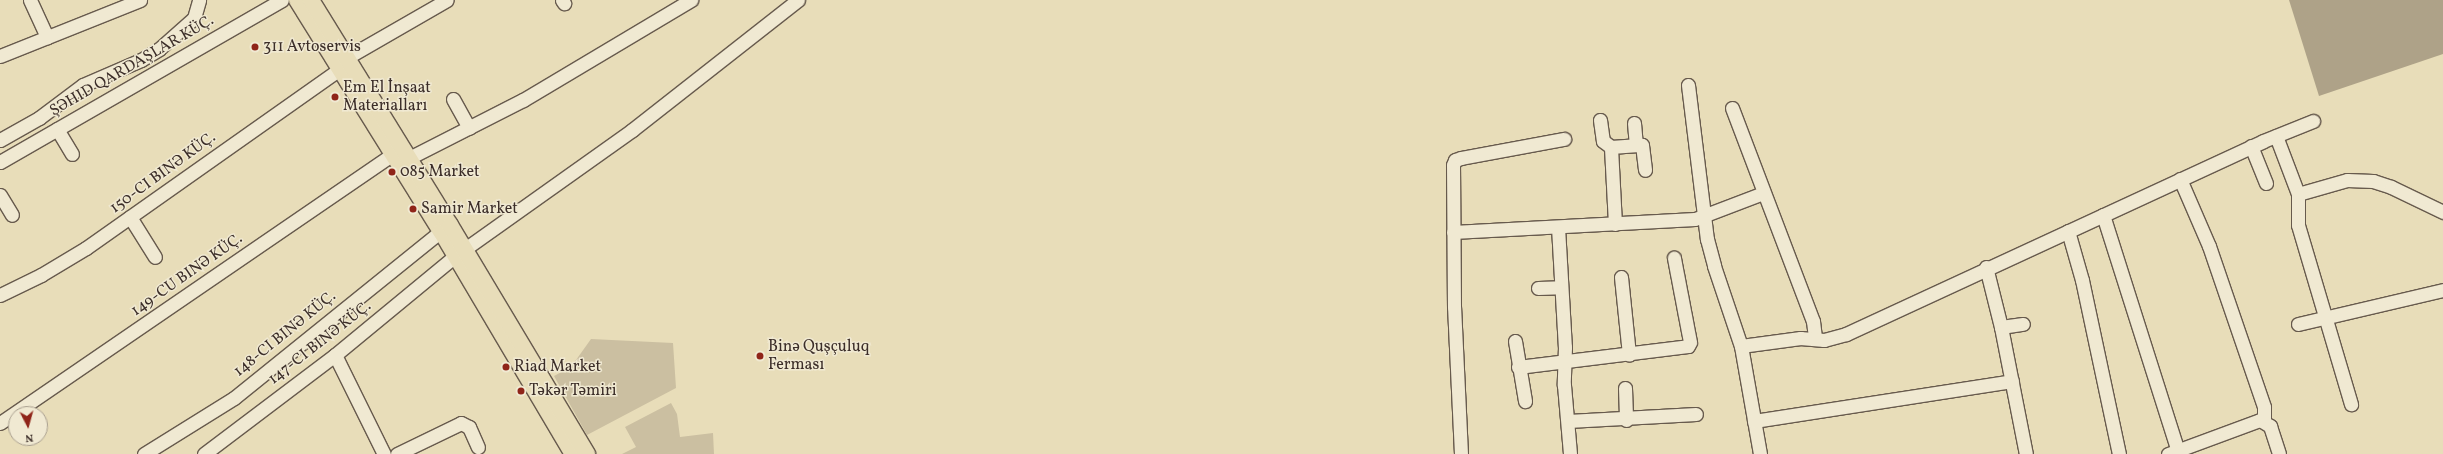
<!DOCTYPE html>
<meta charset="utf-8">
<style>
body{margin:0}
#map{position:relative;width:2443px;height:454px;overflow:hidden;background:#e8ddb9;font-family:Vollkorn,serif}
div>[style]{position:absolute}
.green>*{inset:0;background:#cbbfa1}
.water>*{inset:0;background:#aea288}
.roads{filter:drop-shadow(1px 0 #675a4d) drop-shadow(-1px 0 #675a4d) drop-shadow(0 1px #675a4d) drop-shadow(0 -1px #675a4d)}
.minor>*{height:13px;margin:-6.5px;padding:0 6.5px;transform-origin:6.5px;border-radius:6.5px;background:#f0e9d2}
.major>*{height:16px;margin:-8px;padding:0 8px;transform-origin:8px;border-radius:8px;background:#e8ddb9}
.dots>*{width:11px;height:11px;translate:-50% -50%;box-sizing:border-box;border:2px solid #f0e9d2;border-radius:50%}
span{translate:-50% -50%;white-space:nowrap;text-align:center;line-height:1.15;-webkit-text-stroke:3px #f0e9d2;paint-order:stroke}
.poi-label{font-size:16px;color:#3c2e29}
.left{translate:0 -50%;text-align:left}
.street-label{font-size:16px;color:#3c2e29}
.north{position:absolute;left:8px;top:406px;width:40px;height:40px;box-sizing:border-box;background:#f0e9d2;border:1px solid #a89e8e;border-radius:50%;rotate:174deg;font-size:11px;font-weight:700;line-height:16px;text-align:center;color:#3c2e29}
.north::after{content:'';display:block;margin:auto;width:14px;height:18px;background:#8f2418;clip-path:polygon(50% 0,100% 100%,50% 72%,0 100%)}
</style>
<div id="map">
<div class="green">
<i style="clip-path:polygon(591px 339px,673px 343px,676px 388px,587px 435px,554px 376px,571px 367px)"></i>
<i style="clip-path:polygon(671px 403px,677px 414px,680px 437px,713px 433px,714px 454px,622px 454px,636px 447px,625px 427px)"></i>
</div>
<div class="water">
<i style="clip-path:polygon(2289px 0,2443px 0,2443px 54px,2319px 96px)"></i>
</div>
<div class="roads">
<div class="minor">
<i style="left:30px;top:0;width:41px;rotate:65.3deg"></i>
<i style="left:562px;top:0;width:4px;rotate:56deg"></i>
<i style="left:0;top:56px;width:151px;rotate:-21.8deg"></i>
<i style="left:346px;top:58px;width:116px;rotate:-29.9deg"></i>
<i style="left:1688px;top:85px;width:155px;rotate:83deg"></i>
<i style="left:1707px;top:239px;width:28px;rotate:75deg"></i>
<i style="left:1714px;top:266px;width:84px;rotate:71.4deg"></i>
<i style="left:1741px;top:346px;width:110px;rotate:80deg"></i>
<i style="left:453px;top:99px;width:33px;rotate:61deg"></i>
<i style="left:1732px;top:108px;width:228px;rotate:69.2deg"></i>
<i style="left:1813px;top:321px;width:17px;rotate:83deg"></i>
<i style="left:1600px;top:120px;width:21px;rotate:82deg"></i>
<i style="left:1603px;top:141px;width:10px;rotate:37deg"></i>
<i style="left:1634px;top:123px;width:21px;rotate:85deg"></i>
<i style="left:57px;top:129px;width:29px;rotate:59deg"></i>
<i style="left:2276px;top:136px;width:62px;rotate:69.2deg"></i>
<i style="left:2298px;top:194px;width:31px;rotate:90deg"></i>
<i style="left:2298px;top:225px;width:187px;rotate:73.5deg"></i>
<i style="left:0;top:140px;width:45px;rotate:-29.4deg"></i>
<i style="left:39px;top:118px;width:55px;rotate:-36.9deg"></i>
<i style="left:83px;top:85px;width:63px;rotate:-23.3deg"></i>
<i style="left:141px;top:60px;width:21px;rotate:-31deg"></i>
<i style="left:159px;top:49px;width:47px;rotate:-41.5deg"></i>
<i style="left:194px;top:18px;width:19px;rotate:-74deg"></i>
<i style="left:2251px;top:146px;width:40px;rotate:68deg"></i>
<i style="left:409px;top:158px;width:128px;rotate:-27deg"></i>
<i style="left:523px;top:100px;width:196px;rotate:-30.8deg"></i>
<i style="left:0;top:162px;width:325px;rotate:-29.9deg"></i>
<i style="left:2180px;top:179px;width:73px;rotate:66.6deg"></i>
<i style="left:2209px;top:246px;width:170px;rotate:71.1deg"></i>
<i style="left:2264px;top:407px;width:14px;rotate:90deg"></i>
<i style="left:2298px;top:194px;width:51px;rotate:-15.9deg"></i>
<i style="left:2347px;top:180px;width:26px;rotate:2deg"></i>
<i style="left:2373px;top:181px;width:19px;rotate:18deg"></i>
<i style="left:2391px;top:187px;width:58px;rotate:25.7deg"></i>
<i style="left:0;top:195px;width:23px;rotate:59deg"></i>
<i style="left:2103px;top:215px;width:251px;rotate:72.4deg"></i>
<i style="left:130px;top:217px;width:47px;rotate:58deg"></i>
<i style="left:1615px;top:224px;width:77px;rotate:-93deg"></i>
<i style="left:1611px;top:147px;width:31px;rotate:-4deg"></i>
<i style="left:1642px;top:145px;width:25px;rotate:83deg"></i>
<i style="left:1558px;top:227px;width:120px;rotate:86.7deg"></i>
<i style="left:1565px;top:347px;width:38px;rotate:92deg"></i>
<i style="left:1564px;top:385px;width:69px;rotate:85deg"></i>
<i style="left:2068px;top:231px;width:51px;rotate:74.1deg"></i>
<i style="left:2082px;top:280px;width:178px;rotate:78deg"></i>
<i style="left:1453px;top:232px;width:242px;rotate:-3.1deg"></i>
<i style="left:1695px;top:219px;width:73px;rotate:-20.9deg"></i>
<i style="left:1986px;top:267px;width:62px;rotate:76deg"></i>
<i style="left:2001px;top:327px;width:129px;rotate:78.9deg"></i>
<i style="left:1621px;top:277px;width:78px;rotate:84.1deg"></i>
<i style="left:1538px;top:288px;width:23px;rotate:-2deg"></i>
<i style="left:0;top:295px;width:46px;rotate:-26deg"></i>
<i style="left:41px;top:275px;width:52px;rotate:-31deg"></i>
<i style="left:86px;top:248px;width:311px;rotate:-35.2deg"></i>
<i style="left:2298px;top:324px;width:149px;rotate:-13.2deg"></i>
<i style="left:2001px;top:327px;width:22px;rotate:-8deg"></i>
<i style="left:1515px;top:341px;width:61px;rotate:80.5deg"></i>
<i style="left:1741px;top:346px;width:60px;rotate:-7.7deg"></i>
<i style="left:1800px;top:338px;width:24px;rotate:5deg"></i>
<i style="left:1824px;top:340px;width:23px;rotate:-15deg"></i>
<i style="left:1846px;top:334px;width:459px;rotate:-24.8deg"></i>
<i style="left:2263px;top:141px;width:54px;rotate:-21.8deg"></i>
<i style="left:335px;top:355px;width:110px;rotate:63.7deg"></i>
<i style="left:1518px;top:367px;width:171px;rotate:-7deg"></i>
<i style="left:1688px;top:346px;width:4px;rotate:-63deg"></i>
<i style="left:1690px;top:342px;width:86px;rotate:-100.8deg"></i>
<i style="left:1625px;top:388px;width:32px;rotate:88deg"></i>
<i style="left:1568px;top:421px;width:128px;rotate:-3.1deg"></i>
<i style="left:1754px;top:421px;width:261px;rotate:-8.8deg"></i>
<i style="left:0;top:423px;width:476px;rotate:-34.4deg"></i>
<i style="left:144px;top:454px;width:106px;rotate:-31.9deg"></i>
<i style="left:234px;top:398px;width:266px;rotate:-38.9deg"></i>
<i style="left:204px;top:454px;width:164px;rotate:-37.1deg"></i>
<i style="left:335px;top:355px;width:156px;rotate:-39.5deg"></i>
<i style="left:455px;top:256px;width:217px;rotate:-35.4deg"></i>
<i style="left:632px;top:130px;width:211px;rotate:-38.1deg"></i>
<i style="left:397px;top:454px;width:71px;rotate:-25.8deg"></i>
<i style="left:461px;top:423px;width:9px;rotate:27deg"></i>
<i style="left:469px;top:427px;width:22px;rotate:66deg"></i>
<i style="left:1461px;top:454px;width:147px;rotate:-92.7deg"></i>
<i style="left:1454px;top:307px;width:142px;rotate:-90.4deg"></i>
<i style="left:1453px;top:165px;width:5px;rotate:-68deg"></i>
<i style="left:1455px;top:160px;width:6px;rotate:-18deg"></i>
<i style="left:1461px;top:158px;width:105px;rotate:-10.5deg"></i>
<i style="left:2168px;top:454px;width:98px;rotate:-20.3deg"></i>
<i style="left:2260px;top:420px;width:12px;rotate:31deg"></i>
<i style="left:2270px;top:426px;width:29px;rotate:72deg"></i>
</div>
<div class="major">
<i style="left:297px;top:0;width:272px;rotate:58.1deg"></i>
<i style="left:441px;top:231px;width:259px;rotate:59.4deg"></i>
<i style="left:311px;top:0;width:264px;rotate:58.3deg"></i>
<i style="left:450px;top:225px;width:267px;rotate:59.1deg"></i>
</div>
</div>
<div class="dots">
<i style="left:255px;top:47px;background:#8f2418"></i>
<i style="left:335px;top:97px;background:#8f2418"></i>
<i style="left:392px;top:172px;background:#8f2418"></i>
<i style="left:413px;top:209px;background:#8f2418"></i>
<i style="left:760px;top:356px;background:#8f2418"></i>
<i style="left:506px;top:367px;background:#8f2418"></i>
<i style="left:521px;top:391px;background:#8f2418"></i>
</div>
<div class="poi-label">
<span class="left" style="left:263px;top:47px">311 Avtoservis</span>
<span class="left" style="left:343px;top:97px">Em El İnşaat<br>Materialları</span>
<span class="left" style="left:400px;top:172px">085 Market</span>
<span class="left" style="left:421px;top:209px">Samir Market</span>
<span class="left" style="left:768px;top:356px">Binə Quşçuluq<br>Ferması</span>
<span class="left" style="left:514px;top:367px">Riad Market</span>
<span class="left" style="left:529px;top:391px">Təkər Təmiri</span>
</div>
<div class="street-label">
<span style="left:132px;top:66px;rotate:-30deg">ŞƏHID QARDAŞLAR KÜÇ.</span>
<span style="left:163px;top:173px;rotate:-36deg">150-CI BINƏ KÜÇ.</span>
<span style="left:187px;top:275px;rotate:-35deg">149-CU BINƏ KÜÇ.</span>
<span style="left:285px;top:334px;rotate:-39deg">148-CI BINƏ KÜÇ.</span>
<span style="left:320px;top:343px;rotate:-38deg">147-CI BINƏ KÜÇ.</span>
</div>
<div class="north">N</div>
</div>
